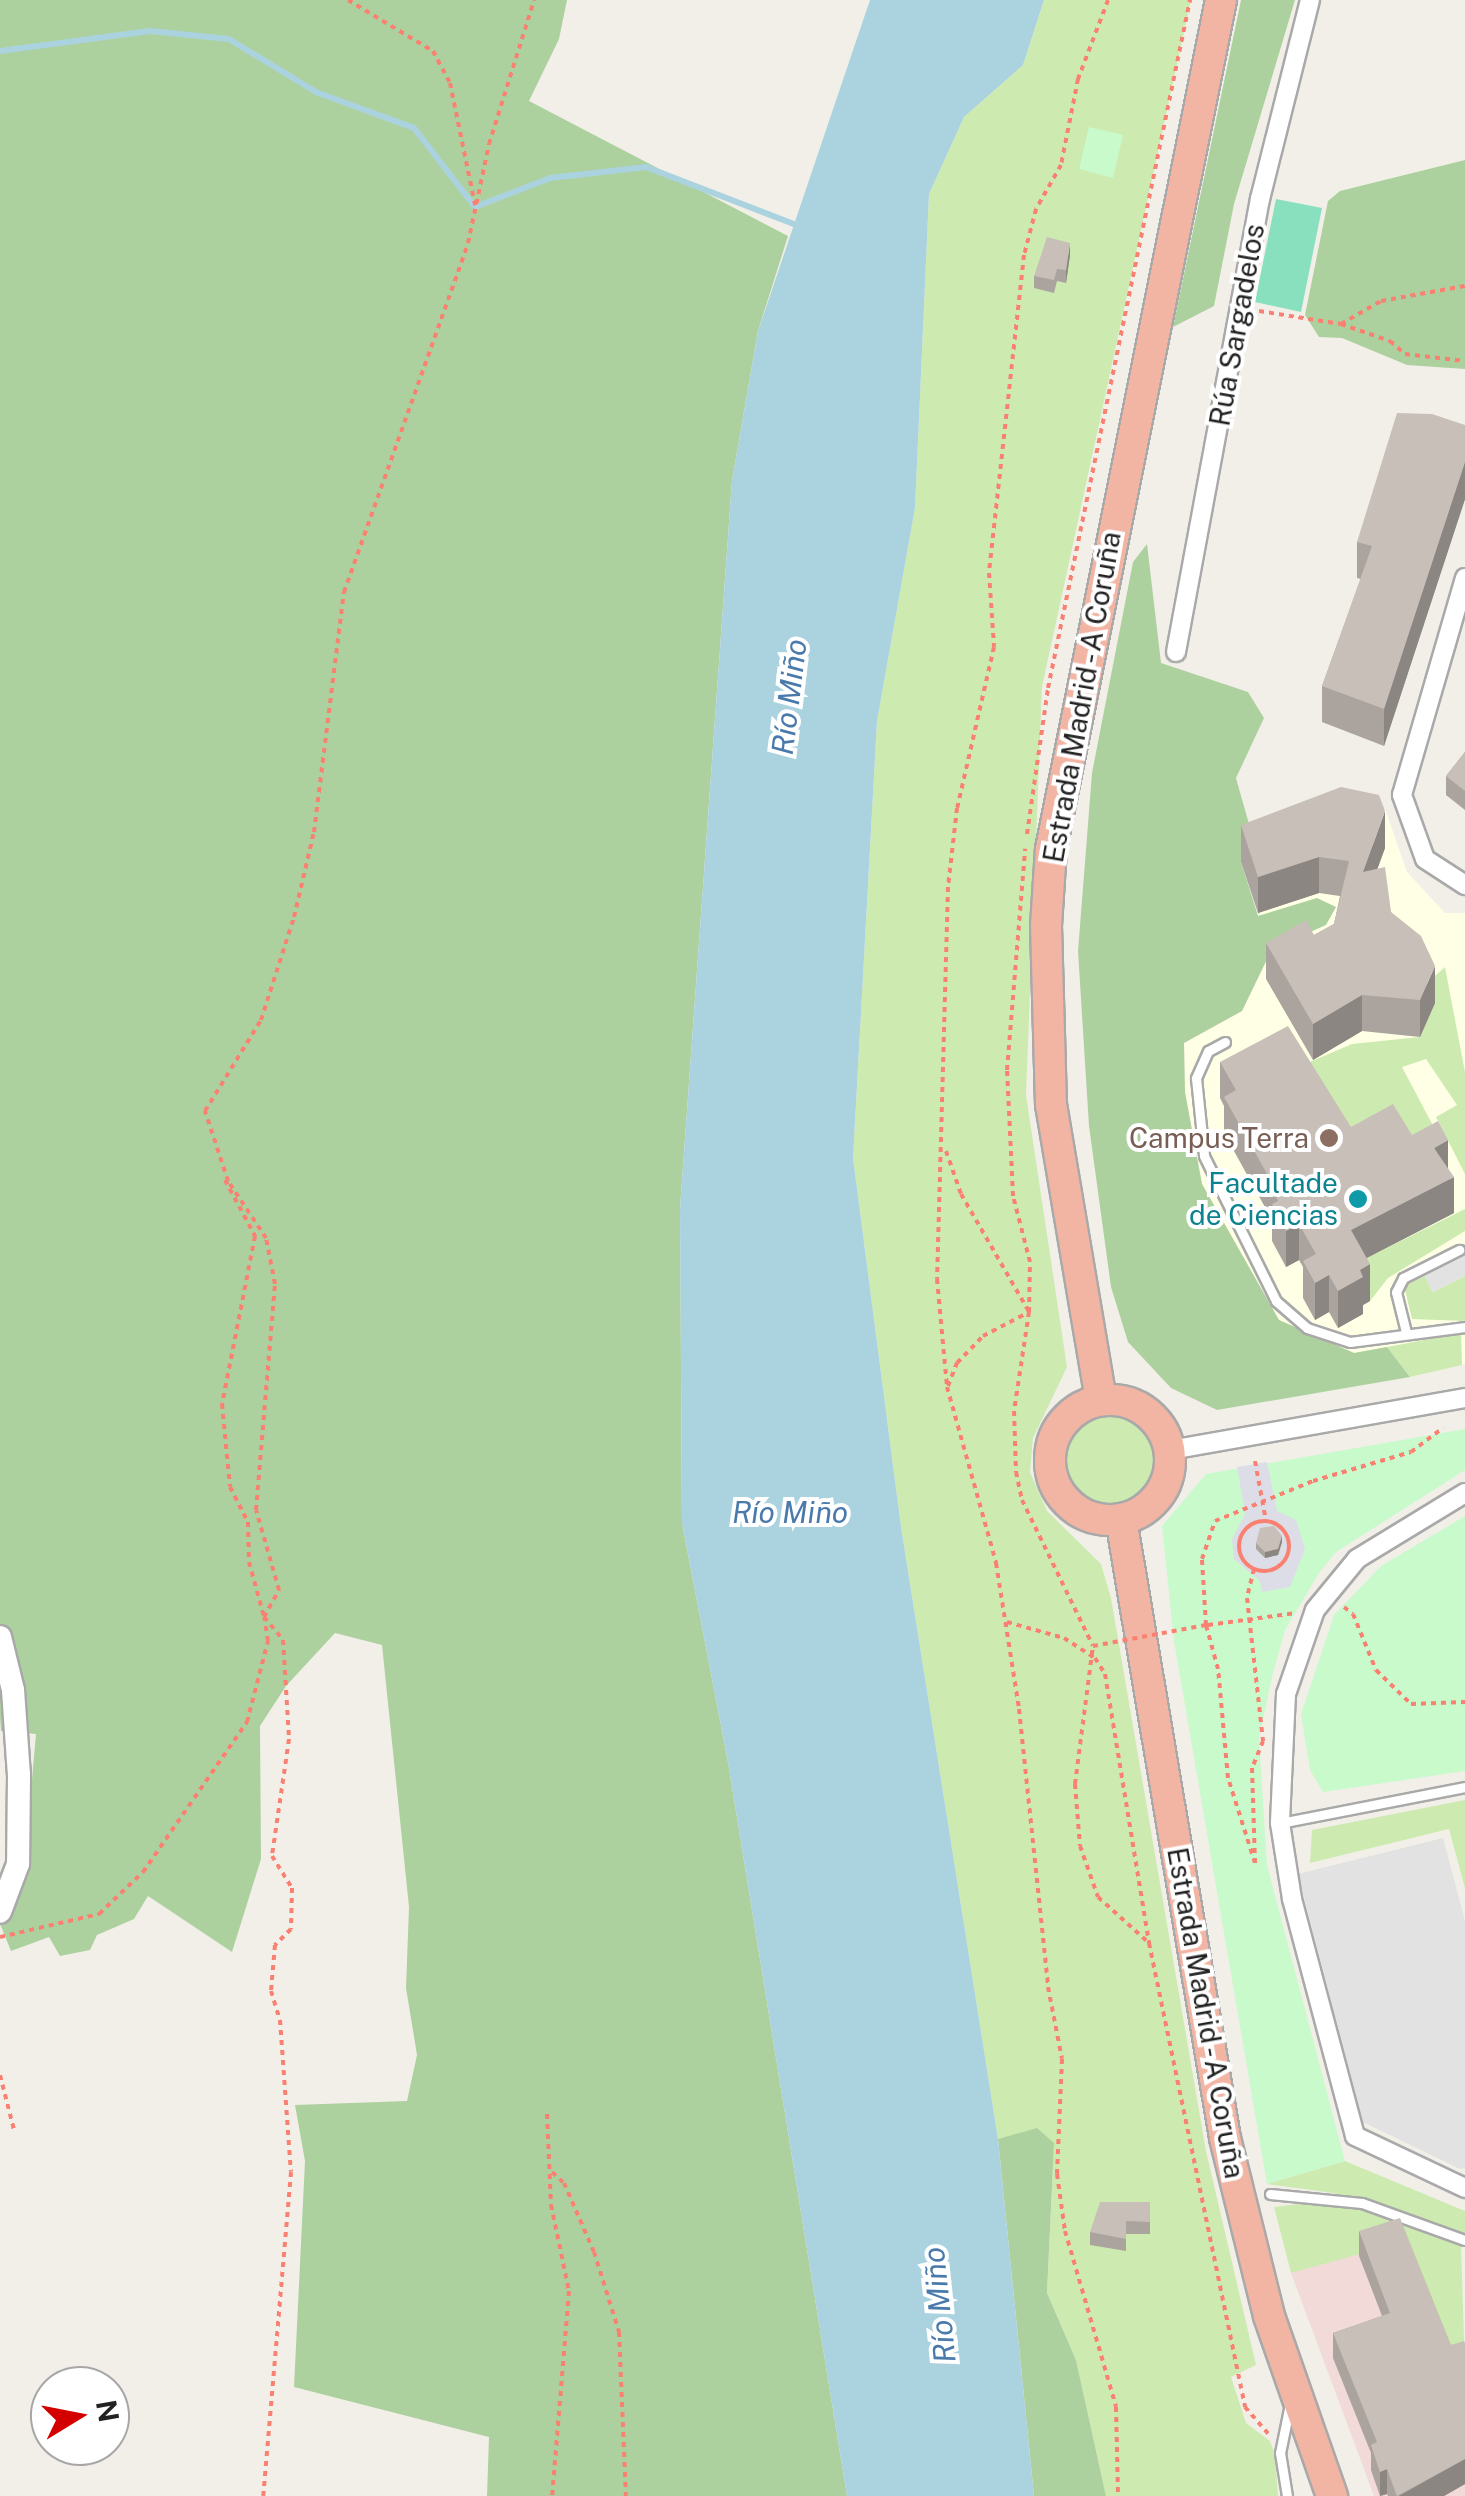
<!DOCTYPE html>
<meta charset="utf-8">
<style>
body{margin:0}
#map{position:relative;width:1465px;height:2496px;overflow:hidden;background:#f2efe9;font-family:"Public Sans",sans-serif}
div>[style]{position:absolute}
.commercial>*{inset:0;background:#f2dad9}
.education>*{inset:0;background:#ffffe5}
.grass>*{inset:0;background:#cdebb0}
.round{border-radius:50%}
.forest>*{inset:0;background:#add19e}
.park>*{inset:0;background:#c8facc}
.pitch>*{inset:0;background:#88e0be}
.parking>*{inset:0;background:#e2e2e2}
.plaza>*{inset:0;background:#dddde8}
.water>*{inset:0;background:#aad3df}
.stream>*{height:6px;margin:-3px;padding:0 3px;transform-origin:3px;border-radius:3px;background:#aad3df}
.path>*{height:4px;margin-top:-2px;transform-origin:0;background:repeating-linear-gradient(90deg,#fa8072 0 5px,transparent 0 10px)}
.path>.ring{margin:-2px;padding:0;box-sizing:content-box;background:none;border:4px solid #fa8072;border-radius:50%}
.roads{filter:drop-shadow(2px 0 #a9a9a9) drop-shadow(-2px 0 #a9a9a9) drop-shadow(0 2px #a9a9a9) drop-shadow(0 -2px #a9a9a9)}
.service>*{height:9px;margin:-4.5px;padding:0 4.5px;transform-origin:4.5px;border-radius:4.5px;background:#fff}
.minor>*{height:18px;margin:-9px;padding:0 9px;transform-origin:9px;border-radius:9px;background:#fff}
.tertiary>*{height:22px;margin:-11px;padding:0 11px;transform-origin:11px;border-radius:11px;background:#fff}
.trunk>*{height:30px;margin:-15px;padding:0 15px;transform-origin:15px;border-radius:15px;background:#f2b4a3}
.trunk>.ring{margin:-15px;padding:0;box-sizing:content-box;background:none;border:30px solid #f2b4a3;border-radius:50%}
.path-bridge>*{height:4px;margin-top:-2px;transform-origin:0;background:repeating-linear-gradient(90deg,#fa8072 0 5px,transparent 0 10px)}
.wall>*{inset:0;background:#aba49e}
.shaded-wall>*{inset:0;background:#8b8681}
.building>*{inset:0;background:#c7bfb8}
.dots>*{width:28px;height:28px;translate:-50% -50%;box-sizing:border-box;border:5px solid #fff;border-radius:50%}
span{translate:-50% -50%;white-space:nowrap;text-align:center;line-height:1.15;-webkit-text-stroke:8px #fff;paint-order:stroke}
.street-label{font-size:28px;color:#222}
.education-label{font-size:28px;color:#785e54}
.right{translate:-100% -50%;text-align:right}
.culture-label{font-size:28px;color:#0d838f}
.water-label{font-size:30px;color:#4a7aab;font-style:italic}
.north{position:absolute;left:30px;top:2366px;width:100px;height:100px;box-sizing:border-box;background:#fff;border:2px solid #a7a7a7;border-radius:50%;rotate:80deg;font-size:28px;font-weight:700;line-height:40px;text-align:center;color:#222}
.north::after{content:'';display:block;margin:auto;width:35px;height:45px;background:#d40000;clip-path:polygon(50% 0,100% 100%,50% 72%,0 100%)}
</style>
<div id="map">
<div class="commercial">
<i style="clip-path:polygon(1400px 2240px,1465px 2367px,1465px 2496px,1374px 2496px,1291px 2273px)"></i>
</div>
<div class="education">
<i style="clip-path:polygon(1385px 809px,1407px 872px,1445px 913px,1465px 913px,1465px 1364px,1410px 1377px,1387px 1347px,1355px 1353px,1279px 1320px,1202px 1184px,1185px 1092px,1184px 1043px,1242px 1011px,1272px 949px,1241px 862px,1347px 813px)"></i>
</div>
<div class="grass">
<i style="clip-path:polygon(1044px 0,1191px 0,1042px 687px,1026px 1095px,1067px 1367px,1033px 1438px,1030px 1472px,1047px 1511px,1101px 1564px,1111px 1598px,1206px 2151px,1256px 2365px,1231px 2377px,1246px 2423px,1270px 2441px,1275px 2455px,1278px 2496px,1106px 2496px,1076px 2360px,1047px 2293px,1054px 2143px,1022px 2134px,998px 2139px,901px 1527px,853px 1158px,877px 721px,915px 508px,929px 194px,964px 117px,1023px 65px)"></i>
<i style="clip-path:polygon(1445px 967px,1465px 1072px,1465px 1174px,1436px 1117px,1457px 1105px,1426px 1059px,1402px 1067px,1448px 1154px,1354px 1159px,1305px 1064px,1352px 1044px,1420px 1037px,1435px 1003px,1425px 985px)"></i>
<i style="clip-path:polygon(1465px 1209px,1465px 1231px,1388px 1278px,1370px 1301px,1351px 1266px)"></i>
<i style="clip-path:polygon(1425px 1276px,1433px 1292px,1465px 1276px,1465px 1321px,1412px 1319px,1404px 1286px)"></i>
<i style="clip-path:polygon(1461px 1333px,1462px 1365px,1410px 1377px,1387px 1347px)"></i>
<i class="round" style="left:1065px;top:1414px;width:90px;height:90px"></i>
<i style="clip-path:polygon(1465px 1800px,1465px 1888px,1449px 1829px,1310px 1863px,1312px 1830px)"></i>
<i style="clip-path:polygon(1345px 2161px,1465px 2211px,1465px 2234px,1333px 2193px,1267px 2184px)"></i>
<i style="clip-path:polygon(1324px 2201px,1364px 2207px,1461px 2246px,1465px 2368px,1451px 2370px,1400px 2243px,1291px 2273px,1274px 2207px)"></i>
</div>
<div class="forest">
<i style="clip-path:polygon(0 0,567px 0,559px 39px,529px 101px,788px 236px,758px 331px,732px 481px,680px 1209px,682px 1523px,728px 1762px,847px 2496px,487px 2496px,489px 2437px,294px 2387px,305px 2161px,295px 2105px,407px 2101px,417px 2055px,406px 1988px,409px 1907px,382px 1645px,335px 1633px,286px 1686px,260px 1726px,261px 1859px,232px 1952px,148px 1896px,134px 1919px,97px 1935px,90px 1950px,60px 1956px,49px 1937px,11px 1951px,0 1924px,0 1896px,22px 1892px,36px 1734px,1px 1731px,0 1718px)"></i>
<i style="clip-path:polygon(1241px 0,1295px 0,1234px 204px,1214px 306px,1173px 327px)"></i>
<i style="clip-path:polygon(1465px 160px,1465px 369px,1407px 365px,1342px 338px,1319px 337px,1305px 315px,1328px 201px,1340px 191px)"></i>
<i style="clip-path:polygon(1147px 544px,1161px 663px,1248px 692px,1264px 718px,1236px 778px,1249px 824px,1241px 862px,1258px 916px,1317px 898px,1336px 907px,1326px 925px,1272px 949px,1242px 1011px,1184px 1043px,1185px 1092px,1202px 1184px,1279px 1320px,1354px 1353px,1387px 1347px,1410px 1377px,1217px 1410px,1171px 1388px,1128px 1342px,1111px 1287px,1089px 1126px,1078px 951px,1092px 773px,1133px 562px)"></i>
<i style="clip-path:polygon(1037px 2128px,1054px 2143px,1047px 2293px,1076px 2360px,1106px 2496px,1034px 2496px,998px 2139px)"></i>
</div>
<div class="park">
<i style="clip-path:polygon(1089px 127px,1123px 135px,1113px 178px,1079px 169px)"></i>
<i style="clip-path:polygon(1465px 1429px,1465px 1470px,1336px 1552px,1319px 1573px,1285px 1630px,1272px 1677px,1259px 1738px,1267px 1865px,1345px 2161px,1267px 2184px,1174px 1641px,1162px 1526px,1206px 1474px)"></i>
<i style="clip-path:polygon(1465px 1516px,1465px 1771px,1323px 1792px,1310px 1770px,1301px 1714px,1334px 1615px,1381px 1566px)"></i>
</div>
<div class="pitch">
<i style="clip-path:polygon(1276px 199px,1322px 208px,1301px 312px,1255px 302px)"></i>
</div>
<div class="parking">
<i style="clip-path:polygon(1465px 1256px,1465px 1276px,1433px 1292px,1425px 1276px)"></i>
<i style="clip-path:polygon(1443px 1838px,1465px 1921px,1465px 2168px,1460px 2169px,1363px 2122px,1298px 1874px)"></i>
</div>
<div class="plaza">
<i style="clip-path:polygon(1267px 1462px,1277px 1511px,1296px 1520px,1305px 1549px,1290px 1587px,1262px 1592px,1260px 1581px,1234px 1559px,1232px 1539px,1245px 1514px,1237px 1467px)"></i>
</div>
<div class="water">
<i style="clip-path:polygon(870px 0,1044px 0,1023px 65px,964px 117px,929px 194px,915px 508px,877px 721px,853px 1158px,901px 1527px,998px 2139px,1034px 2496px,847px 2496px,728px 1762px,682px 1523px,680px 1209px,732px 481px,758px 331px)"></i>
</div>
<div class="stream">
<i style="left:0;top:51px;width:151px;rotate:-7.6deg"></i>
<i style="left:150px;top:31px;width:79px;rotate:5.8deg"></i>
<i style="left:229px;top:39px;width:102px;rotate:31.3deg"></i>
<i style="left:316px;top:92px;width:104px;rotate:20.2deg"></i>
<i style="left:414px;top:128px;width:100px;rotate:52.3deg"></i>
<i style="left:475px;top:207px;width:80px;rotate:-21.1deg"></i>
<i style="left:550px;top:178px;width:97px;rotate:-6.5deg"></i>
<i style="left:646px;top:167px;width:164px;rotate:21.1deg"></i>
</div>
<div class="path">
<i style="left:348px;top:0;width:99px;rotate:31deg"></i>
<i style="left:433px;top:51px;width:36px;rotate:62deg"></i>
<i style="left:450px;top:83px;width:125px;rotate:78.4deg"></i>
<i style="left:1108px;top:0;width:85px;rotate:110.8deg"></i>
<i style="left:1078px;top:79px;width:88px;rotate:101.2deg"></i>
<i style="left:1061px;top:165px;width:51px;rotate:119.6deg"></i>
<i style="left:1036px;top:209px;width:48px;rotate:104.6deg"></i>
<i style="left:1024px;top:255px;width:320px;rotate:96.3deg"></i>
<i style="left:989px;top:573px;width:74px;rotate:86.1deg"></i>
<i style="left:994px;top:647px;width:165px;rotate:102.9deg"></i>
<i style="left:957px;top:808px;width:80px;rotate:96.5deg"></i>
<i style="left:948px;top:887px;width:392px;rotate:91.6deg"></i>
<i style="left:937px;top:1279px;width:108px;rotate:84.7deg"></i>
<i style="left:947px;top:1387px;width:183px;rotate:74.4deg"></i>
<i style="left:996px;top:1563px;width:148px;rotate:81deg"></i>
<i style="left:1019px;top:1709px;width:280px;rotate:84deg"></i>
<i style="left:1048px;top:1987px;width:73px;rotate:79deg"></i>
<i style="left:1062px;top:2059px;width:115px;rotate:92.5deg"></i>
<i style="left:1057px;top:2174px;width:58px;rotate:82deg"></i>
<i style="left:1065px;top:2231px;width:183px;rotate:73.8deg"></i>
<i style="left:1116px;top:2407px;width:89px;rotate:88.7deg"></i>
<i style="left:1259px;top:311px;width:83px;rotate:9deg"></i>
<i style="left:1341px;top:324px;width:46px;rotate:-29.9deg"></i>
<i style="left:1381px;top:301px;width:85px;rotate:-10.1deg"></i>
<i style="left:1341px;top:324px;width:52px;rotate:19.1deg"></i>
<i style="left:1390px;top:341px;width:20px;rotate:41deg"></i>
<i style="left:1405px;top:354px;width:60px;rotate:6.7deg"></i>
<i style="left:1027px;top:834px;width:148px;rotate:-81.8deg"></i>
<i style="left:1048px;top:688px;width:703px;rotate:-78.34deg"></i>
<i style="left:946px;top:1151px;width:46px;rotate:70.8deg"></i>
<i style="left:961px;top:1194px;width:136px;rotate:60deg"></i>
<i style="left:1029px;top:1312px;width:100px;rotate:98.6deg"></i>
<i style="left:1014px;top:1411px;width:61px;rotate:88.1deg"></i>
<i style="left:1016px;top:1472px;width:29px;rotate:78deg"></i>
<i style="left:1022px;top:1500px;width:162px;rotate:64.1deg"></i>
<i style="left:225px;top:1180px;width:64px;rotate:61.8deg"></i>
<i style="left:255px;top:1236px;width:171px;rotate:101.1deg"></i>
<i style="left:222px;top:1404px;width:83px;rotate:84.5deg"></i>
<i style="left:230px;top:1487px;width:39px;rotate:63deg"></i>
<i style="left:248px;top:1522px;width:40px;rotate:88.6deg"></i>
<i style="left:249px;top:1562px;width:57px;rotate:74.7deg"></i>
<i style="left:264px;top:1617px;width:30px;rotate:50deg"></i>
<i style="left:283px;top:1640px;width:99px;rotate:86.5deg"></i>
<i style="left:289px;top:1739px;width:118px;rotate:98.3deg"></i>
<i style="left:272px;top:1856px;width:38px;rotate:58deg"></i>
<i style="left:292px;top:1888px;width:41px;rotate:91.4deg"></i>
<i style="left:291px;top:1929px;width:23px;rotate:135deg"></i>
<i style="left:275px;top:1945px;width:46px;rotate:95deg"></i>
<i style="left:271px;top:1991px;width:30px;rotate:73deg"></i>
<i style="left:280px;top:2020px;width:152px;rotate:85.9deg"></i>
<i style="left:291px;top:2172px;width:325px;rotate:94.9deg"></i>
<i style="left:948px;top:1386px;width:25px;rotate:-69deg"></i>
<i style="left:957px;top:1363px;width:37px;rotate:-46deg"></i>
<i style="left:983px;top:1336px;width:52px;rotate:-27.6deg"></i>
<i style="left:1029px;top:1312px;width:50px;rotate:-88.9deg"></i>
<i style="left:1030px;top:1262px;width:68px;rotate:-104.4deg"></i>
<i style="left:1013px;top:1196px;width:126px;rotate:-92.7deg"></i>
<i style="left:1007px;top:1070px;width:222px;rotate:-85.3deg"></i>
<i style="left:1255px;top:1461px;width:61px;rotate:79.6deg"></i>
<i class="ring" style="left:1239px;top:1521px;width:46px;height:46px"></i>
<i style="left:1254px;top:1569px;width:30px;rotate:104deg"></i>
<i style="left:1247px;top:1598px;width:144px;rotate:83.6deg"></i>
<i style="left:1263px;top:1741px;width:29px;rotate:112deg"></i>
<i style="left:1252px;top:1768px;width:95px;rotate:88.2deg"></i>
<i style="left:1255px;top:1863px;width:89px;rotate:-107.6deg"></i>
<i style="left:1228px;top:1778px;width:109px;rotate:-95.2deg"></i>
<i style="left:1218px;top:1669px;width:46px;rotate:-105.3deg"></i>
<i style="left:1206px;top:1625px;width:66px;rotate:-93.5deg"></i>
<i style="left:1202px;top:1559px;width:40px;rotate:-71.1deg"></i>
<i style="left:1215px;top:1521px;width:106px;rotate:-22.2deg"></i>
<i style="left:1313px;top:1481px;width:102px;rotate:-16.5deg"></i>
<i style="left:1411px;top:1452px;width:40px;rotate:-37deg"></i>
<i style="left:1344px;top:1607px;width:11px;rotate:38deg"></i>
<i style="left:1353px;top:1614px;width:61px;rotate:67.7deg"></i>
<i style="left:1376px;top:1670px;width:49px;rotate:44.2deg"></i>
<i style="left:1411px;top:1704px;width:54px;rotate:-2.1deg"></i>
<i style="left:1007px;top:1622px;width:59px;rotate:15.7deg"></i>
<i style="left:1064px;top:1638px;width:37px;rotate:33deg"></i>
<i style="left:1095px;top:1658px;width:19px;rotate:58deg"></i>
<i style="left:1105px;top:1674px;width:273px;rotate:80.7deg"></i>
<i style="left:1149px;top:1943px;width:474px;rotate:78.3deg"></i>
<i style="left:1245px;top:2407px;width:37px;rotate:49deg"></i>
<i style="left:1208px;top:1625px;width:89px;rotate:-7.8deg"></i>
<i style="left:1075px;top:1784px;width:62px;rotate:85.4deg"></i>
<i style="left:1080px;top:1846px;width:54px;rotate:70.6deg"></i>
<i style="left:1098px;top:1897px;width:69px;rotate:42deg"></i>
<i style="left:0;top:1937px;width:102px;rotate:-13.1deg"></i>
<i style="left:99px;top:1914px;width:61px;rotate:-43.7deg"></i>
<i style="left:143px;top:1872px;width:183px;rotate:-55.3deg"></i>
<i style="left:247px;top:1722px;width:84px;rotate:-75.5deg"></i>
<i style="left:268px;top:1641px;width:24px;rotate:-99deg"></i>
<i style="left:264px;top:1617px;width:31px;rotate:-61deg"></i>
<i style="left:279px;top:1590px;width:83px;rotate:-106deg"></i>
<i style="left:256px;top:1510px;width:227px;rotate:-85.2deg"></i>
<i style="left:275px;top:1284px;width:47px;rotate:-101.1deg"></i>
<i style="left:266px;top:1238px;width:69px;rotate:-123.7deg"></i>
<i style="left:228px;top:1181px;width:74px;rotate:-108.2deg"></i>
<i style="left:205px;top:1111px;width:107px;rotate:-58.4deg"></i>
<i style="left:261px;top:1020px;width:108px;rotate:-72.2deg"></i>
<i style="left:294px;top:917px;width:87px;rotate:-76.8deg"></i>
<i style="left:314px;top:832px;width:242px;rotate:-82.9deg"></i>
<i style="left:344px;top:592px;width:370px;rotate:-70.4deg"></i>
<i style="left:468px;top:243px;width:101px;rotate:-78deg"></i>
<i style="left:489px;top:144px;width:151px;rotate:-72.6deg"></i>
<i style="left:0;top:2075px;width:57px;rotate:75.7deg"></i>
<i style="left:547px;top:2114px;width:91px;rotate:87.5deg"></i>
<i style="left:551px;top:2205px;width:88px;rotate:78.2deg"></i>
<i style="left:569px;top:2291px;width:206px;rotate:94.7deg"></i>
<i style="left:552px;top:2172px;width:16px;rotate:43deg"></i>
<i style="left:564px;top:2183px;width:75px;rotate:66.5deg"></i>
<i style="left:594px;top:2252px;width:84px;rotate:72.6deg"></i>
<i style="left:619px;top:2332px;width:164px;rotate:87.6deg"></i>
</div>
<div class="roads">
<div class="service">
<i style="left:1225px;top:1042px;width:19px;rotate:152deg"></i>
<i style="left:1208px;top:1051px;width:30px;rotate:114deg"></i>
<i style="left:1196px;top:1078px;width:78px;rotate:84.1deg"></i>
<i style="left:1204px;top:1156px;width:162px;rotate:63.6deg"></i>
<i style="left:1276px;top:1301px;width:41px;rotate:41.1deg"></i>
<i style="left:1307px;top:1328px;width:45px;rotate:18deg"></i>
<i style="left:1350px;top:1342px;width:116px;rotate:-7.4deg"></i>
<i style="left:1406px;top:1332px;width:41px;rotate:-104deg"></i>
<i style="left:1396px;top:1292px;width:16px;rotate:-63deg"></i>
<i style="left:1403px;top:1278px;width:63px;rotate:-26.6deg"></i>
<i style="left:1280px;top:1823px;width:188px;rotate:-11deg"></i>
<i style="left:1270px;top:2194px;width:92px;rotate:5.6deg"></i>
<i style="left:1362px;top:2203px;width:109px;rotate:19.8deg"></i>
<i style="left:1287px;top:2496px;width:44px;rotate:-99.2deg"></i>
<i style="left:1280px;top:2453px;width:50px;rotate:-78.5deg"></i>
</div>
<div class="minor">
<i style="left:1465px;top:578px;width:226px;rotate:106.2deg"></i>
<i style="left:1402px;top:795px;width:68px;rotate:70.2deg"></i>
<i style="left:1425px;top:859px;width:48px;rotate:33deg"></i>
<i style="left:1176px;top:652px;width:461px;rotate:-79.5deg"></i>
<i style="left:1260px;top:199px;width:205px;rotate:-75.9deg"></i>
<i style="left:1170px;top:1450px;width:300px;rotate:-10deg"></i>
<i style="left:1465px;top:1493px;width:127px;rotate:148.6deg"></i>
<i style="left:1357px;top:1559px;width:66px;rotate:129.5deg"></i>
<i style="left:1315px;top:1610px;width:89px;rotate:109deg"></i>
<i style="left:1286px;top:1694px;width:129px;rotate:92.7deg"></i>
<i style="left:1280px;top:1823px;width:77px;rotate:81deg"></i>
<i style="left:1292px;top:1899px;width:245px;rotate:75.1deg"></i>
<i style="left:1355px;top:2136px;width:122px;rotate:25.3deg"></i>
</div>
<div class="tertiary">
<i style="left:0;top:1637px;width:55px;rotate:76.2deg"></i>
<i style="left:13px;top:1690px;width:85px;rotate:86deg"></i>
<i style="left:19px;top:1775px;width:89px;rotate:90.6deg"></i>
<i style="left:18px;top:1864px;width:51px;rotate:110.6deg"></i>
</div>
<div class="trunk">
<i class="ring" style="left:1050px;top:1400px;width:90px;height:90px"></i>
<i style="left:1101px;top:1400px;width:299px;rotate:-99.6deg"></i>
<i style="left:1051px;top:1105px;width:179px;rotate:-91.6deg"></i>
<i style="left:1046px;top:926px;width:77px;rotate:-86.3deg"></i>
<i style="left:1051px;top:849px;width:866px;rotate:-78.68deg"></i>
<i style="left:1121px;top:1519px;width:628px;rotate:80.46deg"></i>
<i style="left:1225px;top:2138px;width:183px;rotate:76.1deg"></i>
<i style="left:1269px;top:2316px;width:191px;rotate:70.7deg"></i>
</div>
</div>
<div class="path-bridge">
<i style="left:1075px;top:1784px;width:139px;rotate:-82.6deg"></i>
<i style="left:1093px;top:1646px;width:115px;rotate:-10.5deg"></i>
</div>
<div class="wall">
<i style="clip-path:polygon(1070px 255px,1066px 283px,1057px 281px,1054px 293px,1034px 288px,1034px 276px)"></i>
<i style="clip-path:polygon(1465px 425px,1465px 499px,1384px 746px,1322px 722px,1322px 686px,1361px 579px,1357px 578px,1357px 542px)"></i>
<i style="clip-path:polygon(1465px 752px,1465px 810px,1446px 795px,1446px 776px)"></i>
<i style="clip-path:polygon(1241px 825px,1385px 848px,1377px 869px,1391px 912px,1435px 1003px,1420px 1037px,1362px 1031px,1313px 1060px,1266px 979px,1266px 943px,1314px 935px,1334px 924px,1340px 896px,1319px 893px,1258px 913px,1241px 862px)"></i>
<i style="clip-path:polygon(1220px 1062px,1351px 1127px,1412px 1135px,1448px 1168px,1454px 1213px,1367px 1258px,1370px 1301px,1363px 1305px,1363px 1314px,1338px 1328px,1329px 1312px,1315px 1320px,1303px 1298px,1303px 1267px,1299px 1260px,1286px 1267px,1272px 1241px,1272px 1223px,1266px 1209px,1224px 1133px,1224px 1106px,1220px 1098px)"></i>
<i style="clip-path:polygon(1282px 1542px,1278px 1555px,1265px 1558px,1256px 1549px,1256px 1543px)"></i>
<i style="clip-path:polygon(1150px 2202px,1150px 2234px,1126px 2234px,1126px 2251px,1090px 2245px,1090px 2232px)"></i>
<i style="clip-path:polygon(1359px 2231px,1451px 2345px,1465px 2343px,1465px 2484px,1444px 2496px,1388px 2496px,1387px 2494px,1380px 2496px,1371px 2470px,1371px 2453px,1333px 2358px,1333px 2333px,1382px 2316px,1359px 2256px)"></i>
</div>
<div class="shaded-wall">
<i style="clip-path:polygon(1070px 243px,1070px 255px,1066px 283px,1066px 270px)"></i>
<i style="clip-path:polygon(1465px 462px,1465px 499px,1384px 746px,1384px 709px)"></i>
<i style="clip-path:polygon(1385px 811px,1385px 848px,1363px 909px,1363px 872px)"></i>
<i style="clip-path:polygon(1319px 857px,1319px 893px,1258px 913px,1258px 877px)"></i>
<i style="clip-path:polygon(1435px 966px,1435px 1003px,1420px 1037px,1420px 1000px)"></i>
<i style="clip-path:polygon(1362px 995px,1362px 1031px,1313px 1060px,1313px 1024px)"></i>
<i style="clip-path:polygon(1448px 1140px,1448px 1176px,1434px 1148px)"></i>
<i style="clip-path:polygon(1454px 1177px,1454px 1213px,1351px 1266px,1351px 1230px)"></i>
<i style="clip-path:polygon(1299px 1224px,1299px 1260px,1286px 1267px,1286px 1231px)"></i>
<i style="clip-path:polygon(1370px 1264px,1370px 1301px,1363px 1305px,1363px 1314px,1338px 1328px,1338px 1291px,1360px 1270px)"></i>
<i style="clip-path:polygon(1329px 1275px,1329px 1312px,1315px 1320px,1315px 1283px)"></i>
<i style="clip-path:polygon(1282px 1536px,1282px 1542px,1278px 1555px,1265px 1558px,1265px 1552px)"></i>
<i style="clip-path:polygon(1465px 2459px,1465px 2484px,1444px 2496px,1399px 2496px)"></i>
<i style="clip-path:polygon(1387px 2469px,1387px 2494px,1380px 2496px,1380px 2472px)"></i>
</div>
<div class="building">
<i style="clip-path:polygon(1047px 237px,1070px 243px,1066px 270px,1057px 269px,1054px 280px,1034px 276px)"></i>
<i style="clip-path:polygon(1397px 413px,1432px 414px,1465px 425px,1465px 462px,1384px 709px,1322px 686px,1372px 546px,1357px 542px)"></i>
<i style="clip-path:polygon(1465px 752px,1465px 791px,1446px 776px)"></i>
<i style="clip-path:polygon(1341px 787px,1379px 795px,1385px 811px,1363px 872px,1385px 867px,1391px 912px,1421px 936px,1435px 966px,1420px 1000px,1362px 995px,1313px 1024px,1266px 943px,1306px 920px,1314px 935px,1334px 924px,1349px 861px,1319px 857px,1258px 877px,1241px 825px)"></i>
<i style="clip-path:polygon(1288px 1026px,1351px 1127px,1393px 1104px,1412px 1135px,1438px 1121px,1448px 1140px,1434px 1148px,1454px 1177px,1351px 1230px,1370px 1264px,1360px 1270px,1363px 1277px,1338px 1291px,1329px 1275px,1315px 1283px,1303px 1261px,1316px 1254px,1299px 1224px,1286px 1231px,1272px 1204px,1278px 1201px,1266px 1172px,1224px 1097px,1236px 1090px,1220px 1062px)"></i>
<i style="clip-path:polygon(1274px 1526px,1282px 1536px,1278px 1549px,1265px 1552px,1256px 1543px,1260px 1528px)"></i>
<i style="clip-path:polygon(1100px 2202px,1150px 2202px,1150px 2222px,1126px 2221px,1126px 2239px,1090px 2232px)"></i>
<i style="clip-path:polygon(1400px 2218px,1451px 2345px,1464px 2341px,1465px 2343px,1465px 2459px,1397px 2496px,1387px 2469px,1380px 2472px,1371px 2445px,1377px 2442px,1333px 2333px,1390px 2313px,1359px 2231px)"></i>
</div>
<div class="dots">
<i style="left:1329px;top:1138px;background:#8d6e63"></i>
<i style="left:1358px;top:1199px;background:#0f9aa8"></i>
</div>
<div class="street-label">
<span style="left:1237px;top:325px;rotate:-80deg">Rúa Sargadelos</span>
<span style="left:1082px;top:697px;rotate:-80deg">Estrada Madrid - A Coruña</span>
<span style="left:1206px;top:2013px;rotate:80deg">Estrada Madrid - A Coruña</span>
</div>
<div class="education-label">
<span class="right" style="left:1309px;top:1138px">Campus Terra</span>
</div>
<div class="culture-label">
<span class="right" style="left:1338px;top:1199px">Facultade<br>de Ciencias</span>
</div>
<div class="water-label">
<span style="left:789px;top:697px;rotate:-83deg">Río Miño</span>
<span style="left:790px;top:1512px">Río Miño</span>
<span style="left:939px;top:2305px;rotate:-96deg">Río Miño</span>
</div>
<div class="north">N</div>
</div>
